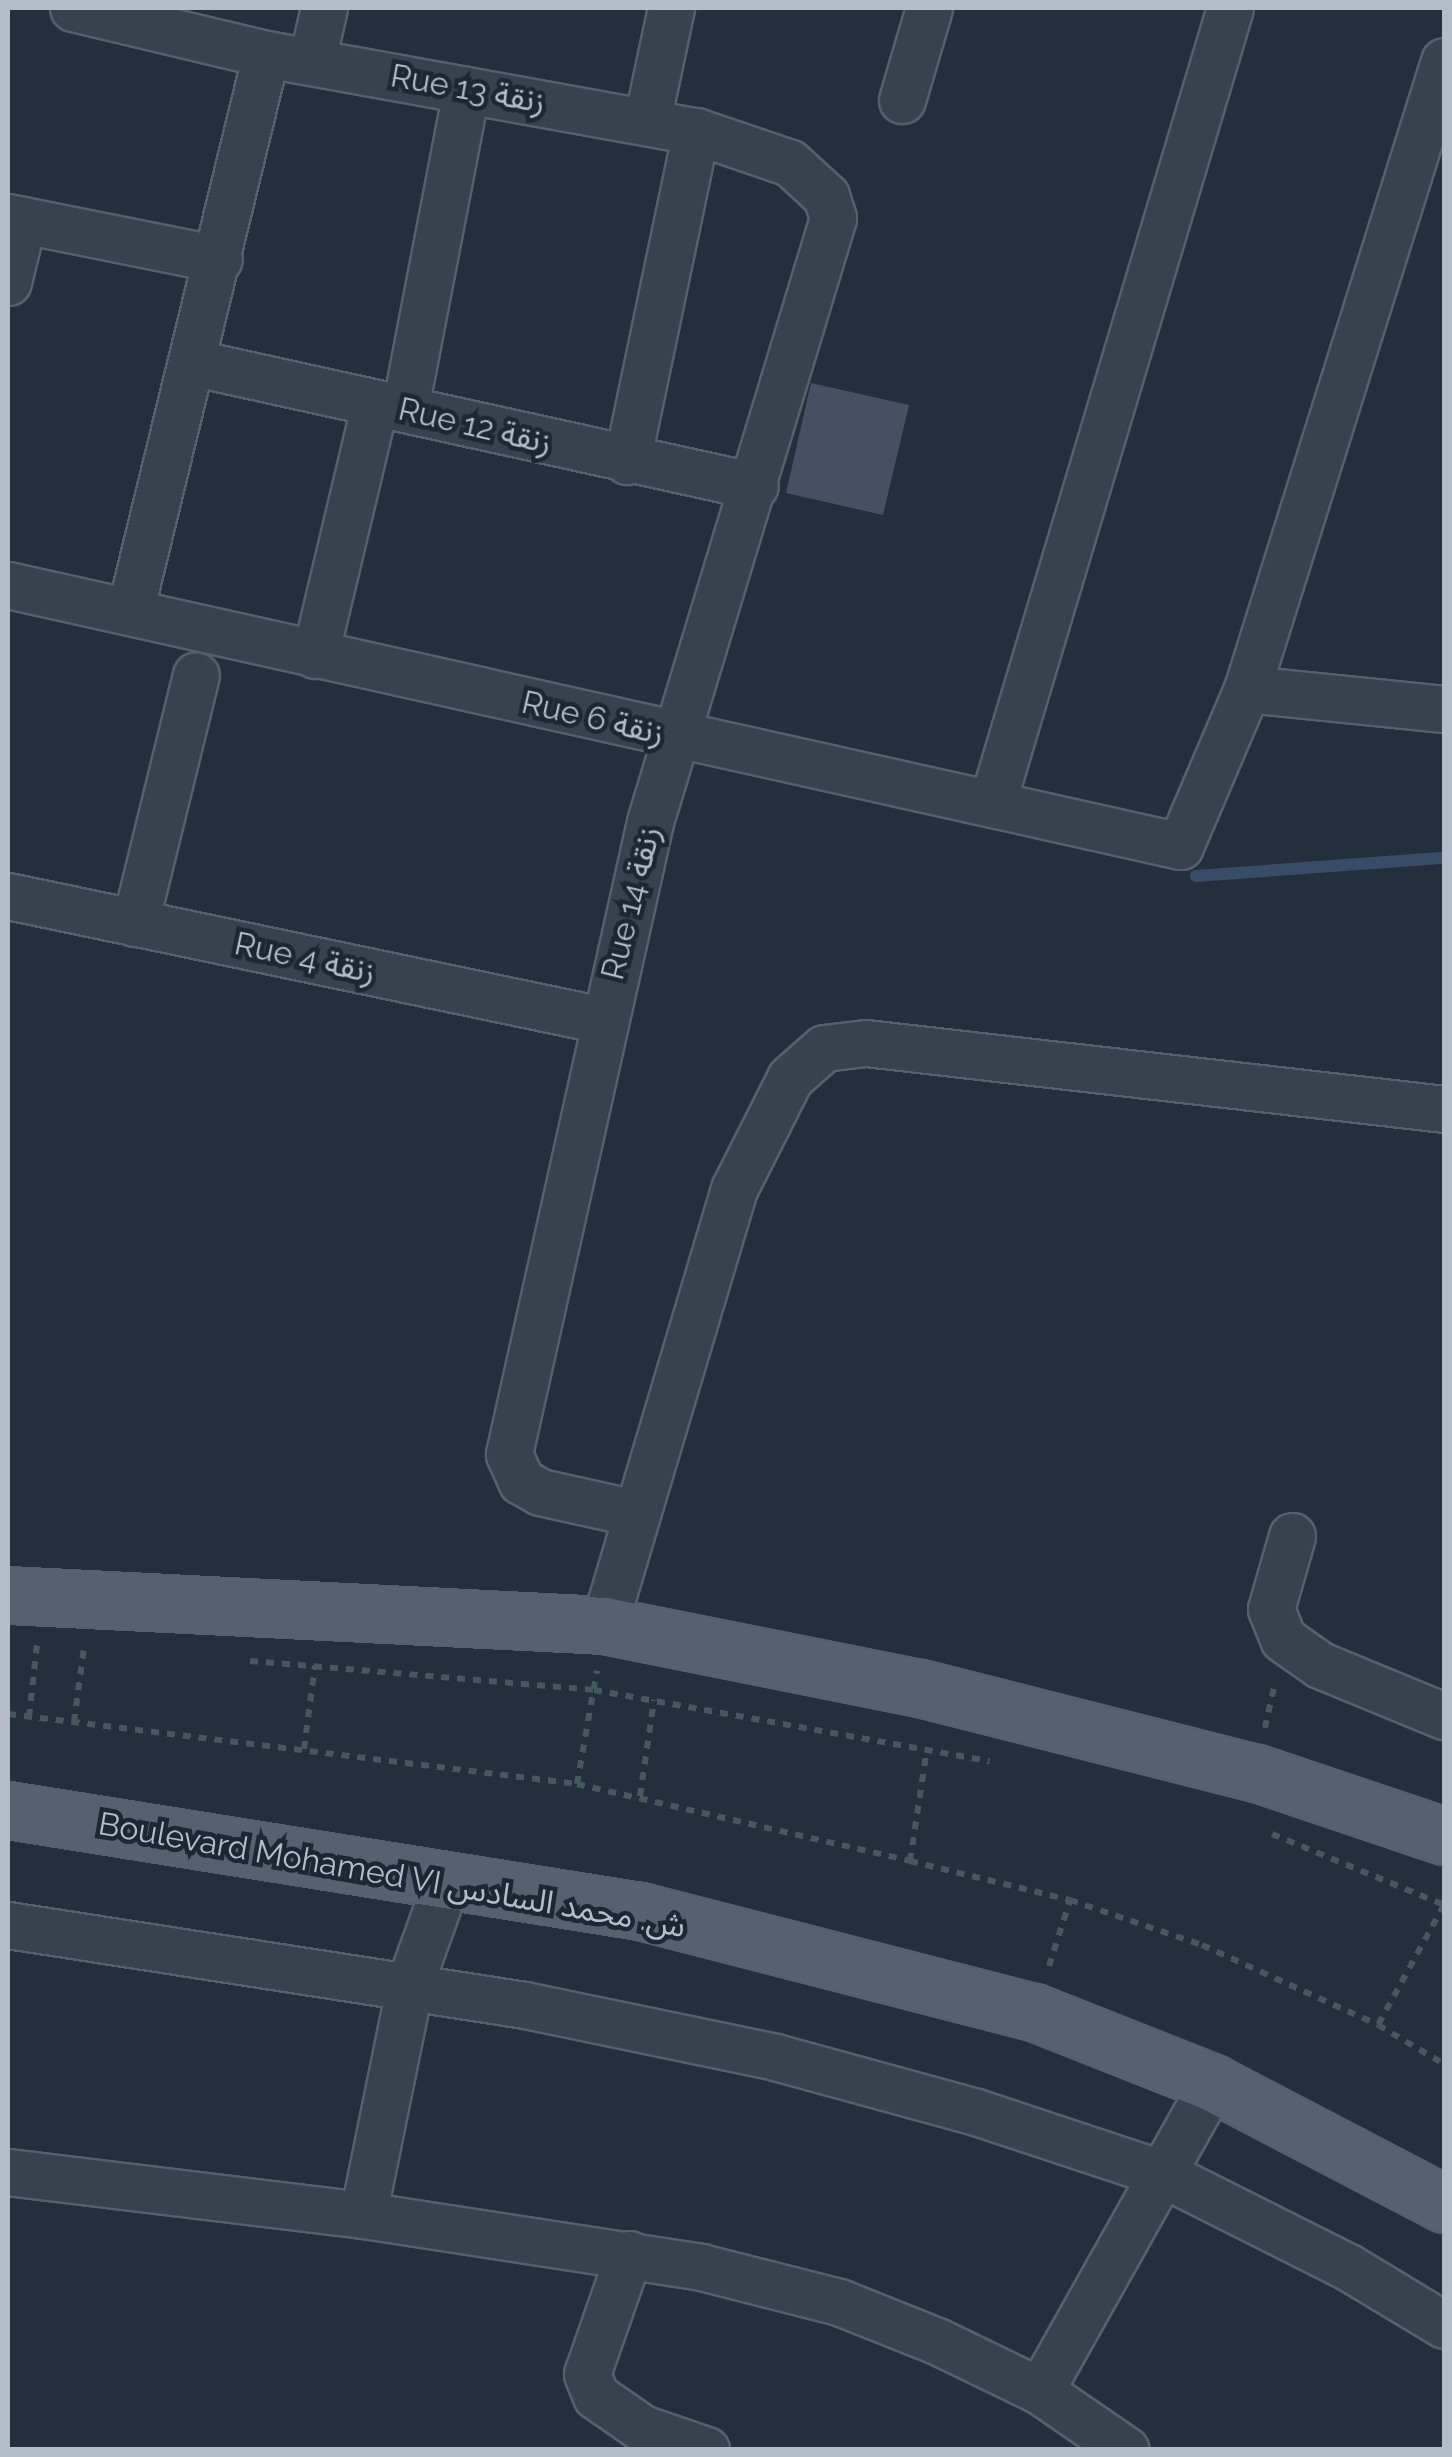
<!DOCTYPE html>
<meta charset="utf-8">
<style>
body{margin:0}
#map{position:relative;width:1452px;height:2457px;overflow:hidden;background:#242f3e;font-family:Raleway,"Noto Sans Arabic",sans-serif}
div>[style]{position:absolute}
.stream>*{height:12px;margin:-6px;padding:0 6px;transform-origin:6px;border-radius:6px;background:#394c67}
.building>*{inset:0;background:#455162}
.path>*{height:6px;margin-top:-3px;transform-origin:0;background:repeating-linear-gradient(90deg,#44595c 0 8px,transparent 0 16px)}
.roads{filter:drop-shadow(2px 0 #565f6c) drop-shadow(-2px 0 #565f6c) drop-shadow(0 2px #565f6c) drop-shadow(0 -2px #565f6c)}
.minor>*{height:45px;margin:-22.5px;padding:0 22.5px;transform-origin:22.5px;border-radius:22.5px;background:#38414e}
.major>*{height:55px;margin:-27.5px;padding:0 27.5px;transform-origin:27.5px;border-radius:27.5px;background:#56606e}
span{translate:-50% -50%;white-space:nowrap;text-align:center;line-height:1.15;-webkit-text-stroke:9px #1d2633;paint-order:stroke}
.street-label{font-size:32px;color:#b4bcc9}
.frame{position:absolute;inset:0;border:10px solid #b4bcc9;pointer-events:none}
</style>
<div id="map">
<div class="stream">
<i style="left:1196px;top:876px;width:249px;rotate:-4.2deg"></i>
</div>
<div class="building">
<i style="clip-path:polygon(811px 383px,909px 405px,883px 515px,786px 493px)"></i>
</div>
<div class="path">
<i style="left:250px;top:1661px;width:345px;rotate:4.8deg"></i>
<i style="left:594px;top:1690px;width:402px;rotate:10.2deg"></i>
<i style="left:8px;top:1714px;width:573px;rotate:7.01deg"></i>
<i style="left:577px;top:1784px;width:342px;rotate:13deg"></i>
<i style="left:910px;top:1861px;width:165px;rotate:13.7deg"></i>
<i style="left:1070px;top:1900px;width:139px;rotate:18.8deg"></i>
<i style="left:1202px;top:1945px;width:193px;rotate:24.4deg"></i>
<i style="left:1378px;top:2025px;width:77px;rotate:30.6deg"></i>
<i style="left:29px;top:1717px;width:73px;rotate:-83.7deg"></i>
<i style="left:74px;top:1722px;width:76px;rotate:-82.4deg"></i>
<i style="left:1265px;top:1728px;width:42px;rotate:-77.6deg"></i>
<i style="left:304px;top:1749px;width:84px;rotate:-82.5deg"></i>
<i style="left:577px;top:1784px;width:115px;rotate:-80deg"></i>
<i style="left:640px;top:1796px;width:97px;rotate:-81.7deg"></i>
<i style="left:1272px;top:1834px;width:186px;rotate:22.4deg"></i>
<i style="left:1444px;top:1905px;width:137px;rotate:118.8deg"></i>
<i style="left:910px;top:1861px;width:113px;rotate:-81.4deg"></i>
<i style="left:1049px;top:1966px;width:69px;rotate:-72.3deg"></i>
</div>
<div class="roads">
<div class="minor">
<i style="left:73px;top:8px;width:198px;rotate:13.4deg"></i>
<i style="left:266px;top:54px;width:437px;rotate:10.2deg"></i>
<i style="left:696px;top:131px;width:99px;rotate:18.8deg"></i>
<i style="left:790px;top:163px;width:49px;rotate:42.5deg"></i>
<i style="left:826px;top:196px;width:23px;rotate:72deg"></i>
<i style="left:833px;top:218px;width:631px;rotate:106.86deg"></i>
<i style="left:650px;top:822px;width:648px;rotate:102.58deg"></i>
<i style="left:509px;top:1454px;width:30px;rotate:66deg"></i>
<i style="left:521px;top:1481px;width:22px;rotate:30deg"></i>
<i style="left:540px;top:1492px;width:97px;rotate:12.5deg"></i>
<i style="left:312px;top:60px;width:53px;rotate:-77deg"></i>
<i style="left:902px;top:100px;width:96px;rotate:-73.6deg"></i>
<i style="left:647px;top:121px;width:116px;rotate:-78deg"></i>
<i style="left:8px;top:217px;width:215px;rotate:11.3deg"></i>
<i style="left:8px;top:282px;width:64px;rotate:-76.4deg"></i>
<i style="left:195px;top:363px;width:573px;rotate:12.39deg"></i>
<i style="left:405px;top:408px;width:324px;rotate:-79.1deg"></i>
<i style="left:627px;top:461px;width:337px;rotate:-78.2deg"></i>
<i style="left:8px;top:585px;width:1201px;rotate:12.55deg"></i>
<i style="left:1180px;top:846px;width:171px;rotate:-66.9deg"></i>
<i style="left:1247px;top:689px;width:658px;rotate:-72.58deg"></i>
<i style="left:130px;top:611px;width:573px;rotate:-76.28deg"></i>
<i style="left:315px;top:655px;width:258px;rotate:-76.6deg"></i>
<i style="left:1247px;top:689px;width:198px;rotate:5.8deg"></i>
<i style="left:993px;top:800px;width:827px;rotate:-73.34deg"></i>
<i style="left:8px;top:896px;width:607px;rotate:11.79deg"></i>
<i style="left:135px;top:923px;width:255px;rotate:-76.2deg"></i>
<i style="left:1292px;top:1536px;width:76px;rotate:106deg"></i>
<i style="left:1271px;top:1609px;width:32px;rotate:68deg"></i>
<i style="left:1283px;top:1639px;width:45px;rotate:35.1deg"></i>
<i style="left:1320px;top:1665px;width:134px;rotate:22.4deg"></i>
<i style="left:604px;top:1625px;width:455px;rotate:-73.4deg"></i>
<i style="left:734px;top:1189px;width:124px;rotate:-63.2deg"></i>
<i style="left:790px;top:1078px;width:45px;rotate:-41.4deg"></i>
<i style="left:824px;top:1048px;width:42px;rotate:-6.8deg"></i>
<i style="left:866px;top:1043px;width:582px;rotate:6.51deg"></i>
<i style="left:8px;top:1925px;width:523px;rotate:8.8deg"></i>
<i style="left:525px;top:2005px;width:255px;rotate:11.7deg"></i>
<i style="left:775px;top:2057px;width:208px;rotate:15.3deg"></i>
<i style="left:976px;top:2112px;width:197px;rotate:18.3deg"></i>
<i style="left:1163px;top:2174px;width:207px;rotate:26.7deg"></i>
<i style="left:1348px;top:2267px;width:112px;rotate:31.1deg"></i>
<i style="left:8px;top:2172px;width:358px;rotate:6.9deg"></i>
<i style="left:363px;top:2215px;width:342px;rotate:8.7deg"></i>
<i style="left:701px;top:2267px;width:142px;rotate:14.2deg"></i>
<i style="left:839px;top:2302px;width:105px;rotate:21.7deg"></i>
<i style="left:937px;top:2341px;width:114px;rotate:25.9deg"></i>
<i style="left:1040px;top:2391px;width:104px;rotate:34.5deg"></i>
<i style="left:363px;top:2215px;width:237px;rotate:-78.5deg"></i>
<i style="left:410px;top:1983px;width:106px;rotate:-70.2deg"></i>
<i style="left:629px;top:2254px;width:127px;rotate:109.3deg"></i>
<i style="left:587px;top:2374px;width:24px;rotate:68deg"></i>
<i style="left:596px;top:2396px;width:56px;rotate:34.8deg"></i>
<i style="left:642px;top:2428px;width:68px;rotate:19deg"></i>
<i style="left:1040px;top:2391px;width:353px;rotate:-60.7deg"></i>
</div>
<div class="major">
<i style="left:8px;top:1595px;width:597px;rotate:2.88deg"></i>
<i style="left:604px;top:1625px;width:322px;rotate:11.3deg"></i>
<i style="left:920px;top:1688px;width:348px;rotate:14.2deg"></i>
<i style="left:1257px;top:1773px;width:197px;rotate:18.6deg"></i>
<i style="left:8px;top:1810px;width:640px;rotate:9.08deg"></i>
<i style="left:640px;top:1911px;width:407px;rotate:14.4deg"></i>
<i style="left:1034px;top:2012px;width:193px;rotate:21.6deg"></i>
<i style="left:1213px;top:2083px;width:261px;rotate:27.6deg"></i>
</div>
</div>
<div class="street-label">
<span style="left:468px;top:89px;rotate:10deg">Rue 13 زنقة</span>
<span style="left:475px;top:426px;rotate:13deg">Rue 12 زنقة</span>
<span style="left:593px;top:718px;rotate:13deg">Rue 6 زنقة</span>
<span style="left:631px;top:903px;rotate:-76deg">Rue 14 زنقة</span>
<span style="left:305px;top:958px;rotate:12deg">Rue 4 زنقة</span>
<span style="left:392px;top:1875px;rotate:10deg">Boulevard Mohamed VI ش. محمد السادس</span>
</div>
<div class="frame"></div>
</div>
